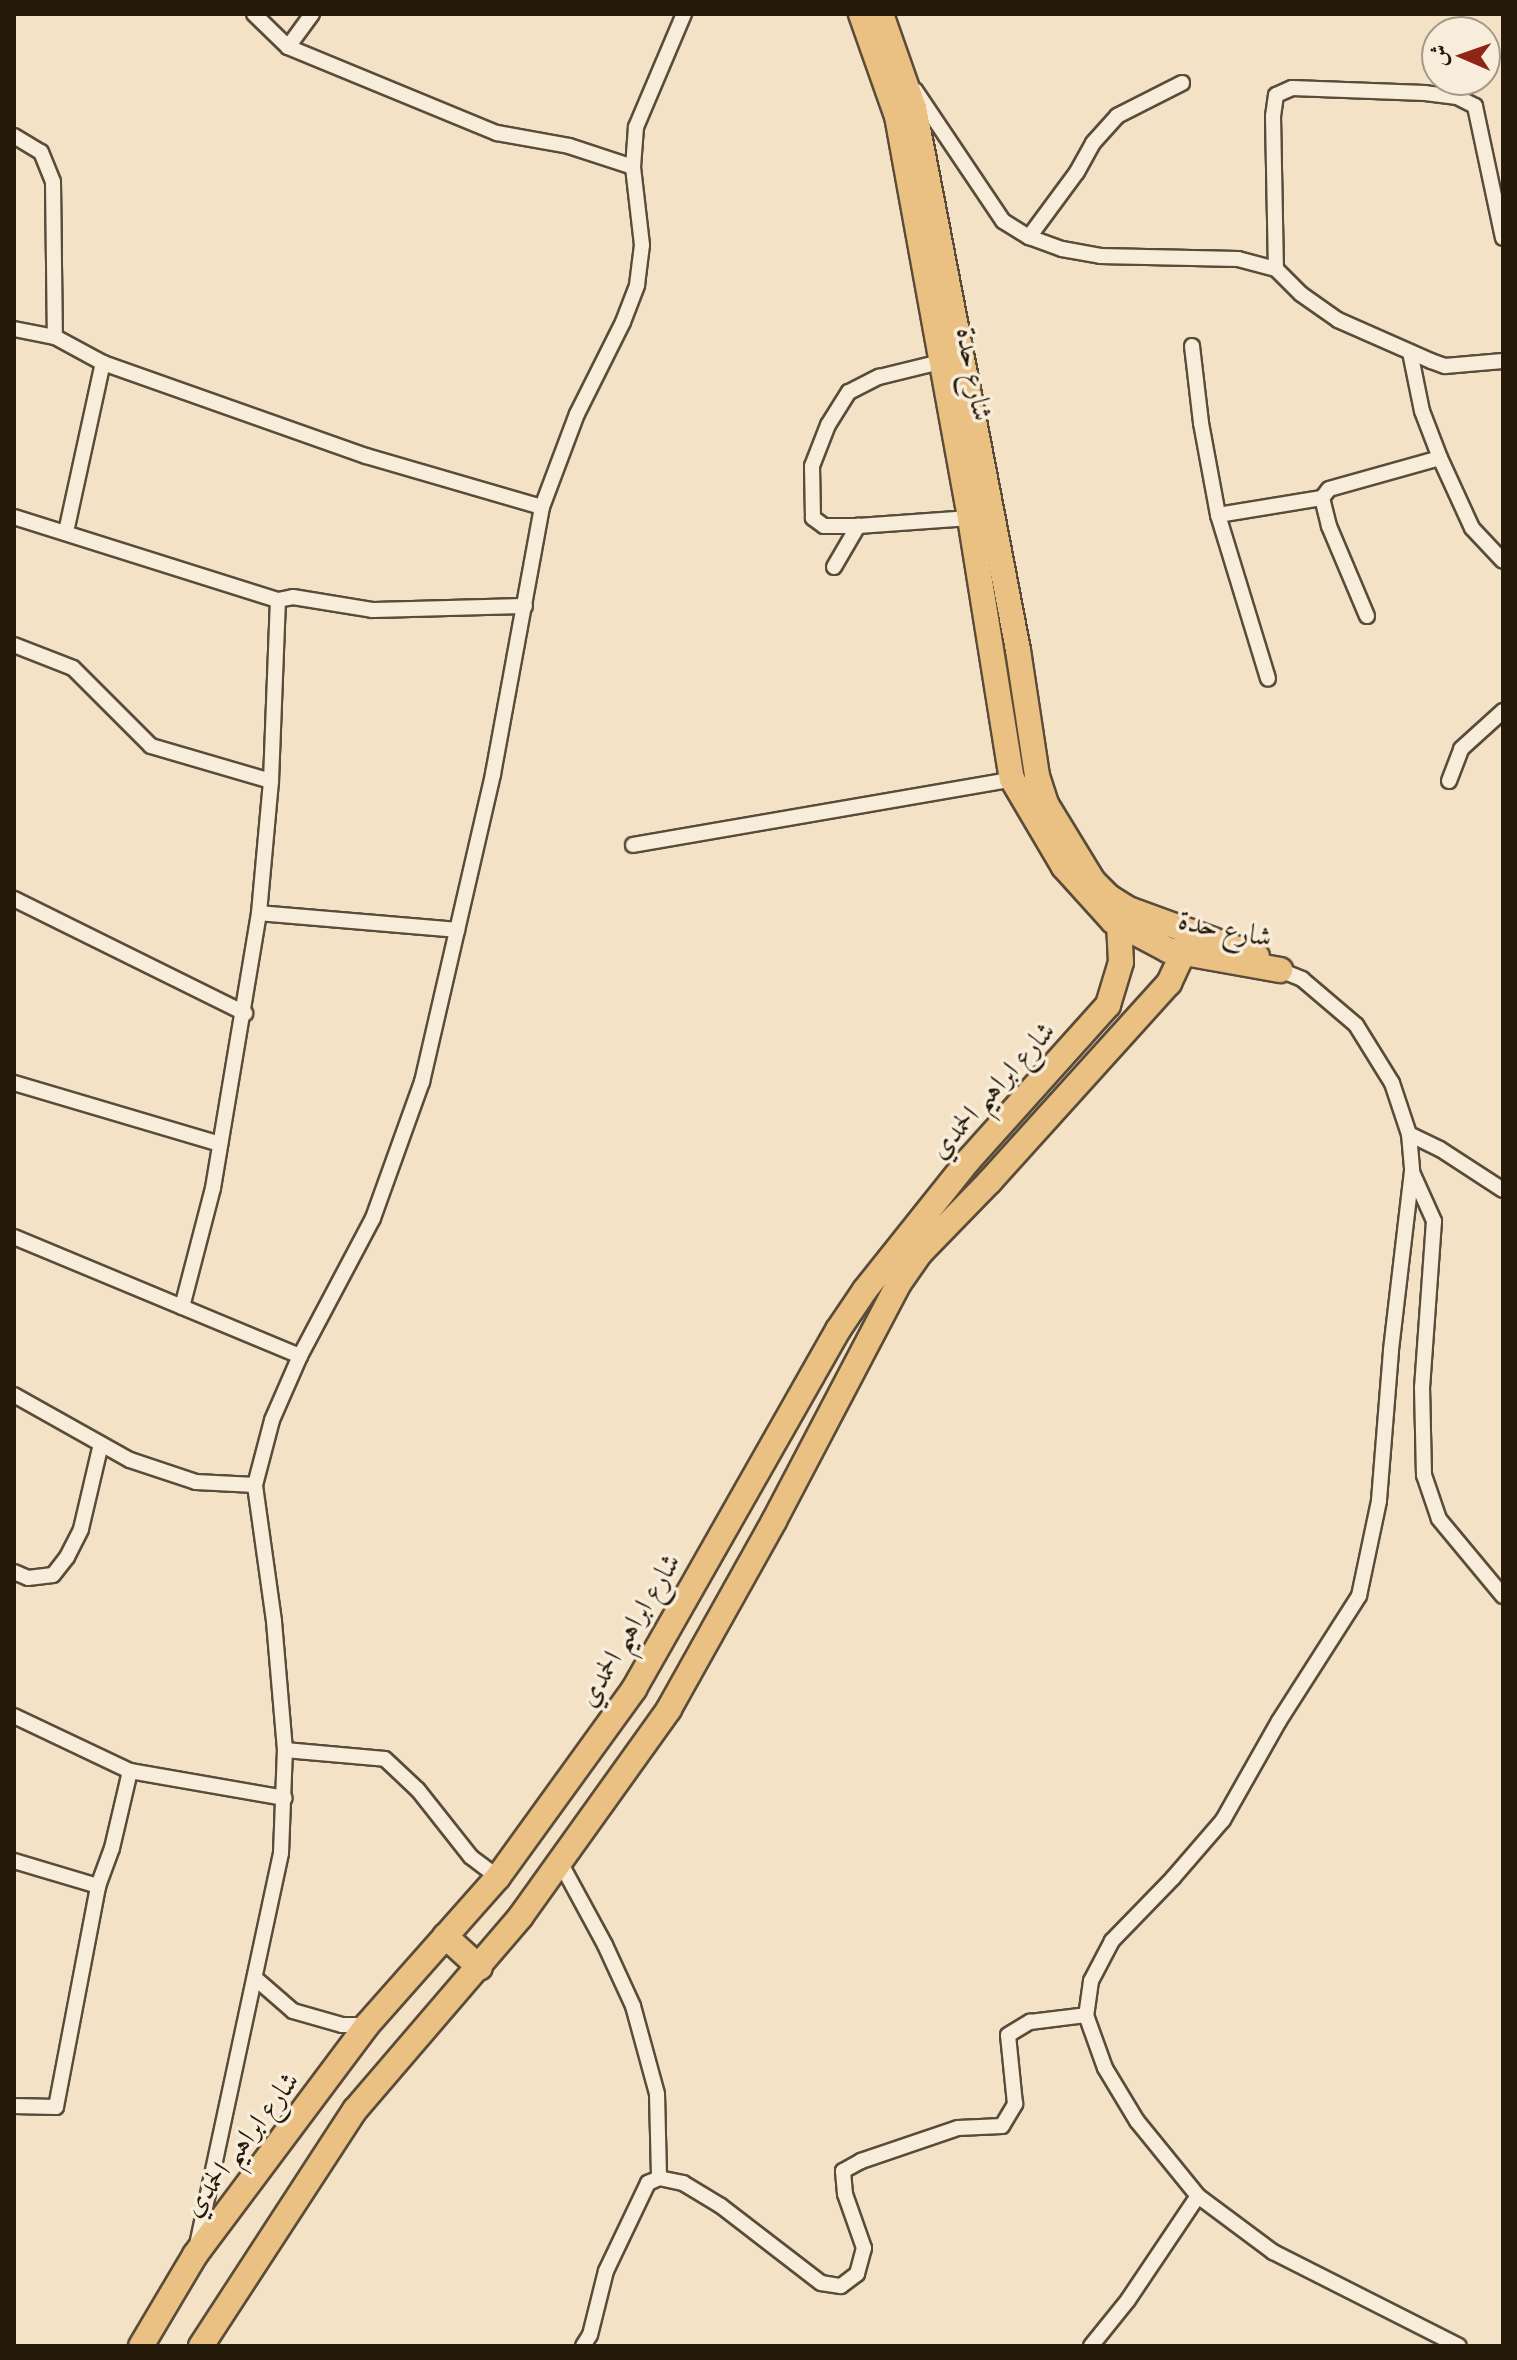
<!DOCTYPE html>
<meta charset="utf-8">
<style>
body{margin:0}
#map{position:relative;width:1517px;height:2360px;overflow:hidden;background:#f4e2c6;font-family:Alegreya,Amiri,serif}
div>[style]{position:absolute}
.roads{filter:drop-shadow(2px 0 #594c39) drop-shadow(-2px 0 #594c39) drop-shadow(0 2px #594c39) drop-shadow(0 -2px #594c39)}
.street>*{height:14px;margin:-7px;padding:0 7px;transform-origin:7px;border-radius:7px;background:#f8ecda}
.primary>*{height:24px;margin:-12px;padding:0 12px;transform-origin:12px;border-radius:12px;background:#eac183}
span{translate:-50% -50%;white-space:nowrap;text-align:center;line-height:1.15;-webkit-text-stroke:7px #f8ecda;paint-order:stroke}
.street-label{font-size:28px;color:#251a0a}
.frame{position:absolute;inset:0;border:16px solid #251a0a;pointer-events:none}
.north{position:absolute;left:1421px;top:16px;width:80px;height:80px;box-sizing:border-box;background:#f8ecda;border:2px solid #a49887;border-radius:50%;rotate:272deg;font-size:22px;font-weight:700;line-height:32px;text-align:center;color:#251a0a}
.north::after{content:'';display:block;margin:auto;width:28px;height:36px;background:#8f2418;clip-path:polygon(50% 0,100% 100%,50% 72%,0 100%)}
</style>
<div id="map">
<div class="roads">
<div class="street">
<i style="left:254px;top:14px;width:47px;rotate:44.1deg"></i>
<i style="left:288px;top:47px;width:226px;rotate:22.4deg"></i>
<i style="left:497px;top:133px;width:73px;rotate:10.2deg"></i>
<i style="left:569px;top:146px;width:67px;rotate:18.2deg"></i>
<i style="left:288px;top:47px;width:41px;rotate:-54deg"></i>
<i style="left:915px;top:90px;width:158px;rotate:56.1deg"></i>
<i style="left:1003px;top:221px;width:31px;rotate:32deg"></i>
<i style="left:1029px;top:237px;width:35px;rotate:20deg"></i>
<i style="left:1062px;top:249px;width:39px;rotate:10deg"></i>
<i style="left:1100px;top:256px;width:138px;rotate:1.2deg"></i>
<i style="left:1238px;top:259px;width:39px;rotate:15deg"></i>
<i style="left:14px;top:136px;width:31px;rotate:31deg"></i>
<i style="left:41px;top:152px;width:32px;rotate:68deg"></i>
<i style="left:53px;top:182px;width:155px;rotate:89.3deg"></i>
<i style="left:1029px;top:237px;width:81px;rotate:-53.6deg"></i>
<i style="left:1077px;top:172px;width:33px;rotate:-61deg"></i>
<i style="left:1093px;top:143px;width:36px;rotate:-48deg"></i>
<i style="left:1117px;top:116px;width:73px;rotate:-26.9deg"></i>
<i style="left:1503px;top:238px;width:135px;rotate:-102deg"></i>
<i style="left:1475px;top:106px;width:20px;rotate:-153deg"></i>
<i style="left:1457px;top:97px;width:32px;rotate:-173deg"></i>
<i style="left:1425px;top:93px;width:133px;rotate:-177.8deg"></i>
<i style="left:1292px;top:88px;width:17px;rotate:156deg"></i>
<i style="left:1276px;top:95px;width:21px;rotate:98deg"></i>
<i style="left:1273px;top:116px;width:153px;rotate:88.9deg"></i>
<i style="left:1276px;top:269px;width:35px;rotate:45deg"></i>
<i style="left:1301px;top:294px;width:45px;rotate:35.1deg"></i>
<i style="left:1338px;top:320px;width:102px;rotate:23.8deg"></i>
<i style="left:1431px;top:361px;width:15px;rotate:20deg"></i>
<i style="left:1445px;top:366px;width:58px;rotate:-4.9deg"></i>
<i style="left:14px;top:329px;width:42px;rotate:11deg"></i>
<i style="left:55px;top:337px;width:55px;rotate:28.4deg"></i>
<i style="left:103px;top:363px;width:279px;rotate:19.5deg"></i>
<i style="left:366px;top:456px;width:183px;rotate:16.2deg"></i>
<i style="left:1192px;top:346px;width:78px;rotate:83.3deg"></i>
<i style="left:1201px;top:423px;width:94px;rotate:79.5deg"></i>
<i style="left:1218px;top:515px;width:171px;rotate:73deg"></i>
<i style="left:1410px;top:352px;width:60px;rotate:78.5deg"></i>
<i style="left:1422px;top:411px;width:50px;rotate:69deg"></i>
<i style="left:1218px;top:515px;width:105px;rotate:-9.3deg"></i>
<i style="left:14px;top:517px;width:277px;rotate:17.5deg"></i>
<i style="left:278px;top:600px;width:15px;rotate:-11deg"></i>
<i style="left:293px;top:597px;width:80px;rotate:9.3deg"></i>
<i style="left:372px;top:610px;width:153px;rotate:-1.5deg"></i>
<i style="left:858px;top:526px;width:34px;rotate:180deg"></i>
<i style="left:824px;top:526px;width:14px;rotate:-144deg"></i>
<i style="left:813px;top:518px;width:52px;rotate:-91.1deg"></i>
<i style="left:812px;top:466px;width:44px;rotate:-68.7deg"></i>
<i style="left:828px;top:425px;width:39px;rotate:-58deg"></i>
<i style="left:849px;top:392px;width:34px;rotate:-27deg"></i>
<i style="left:879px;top:377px;width:63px;rotate:-13.8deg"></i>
<i style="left:66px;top:532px;width:173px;rotate:-77.7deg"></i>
<i style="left:834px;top:567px;width:48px;rotate:-59.7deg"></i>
<i style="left:858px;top:526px;width:112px;rotate:-4.1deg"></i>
<i style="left:1367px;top:616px;width:98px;rotate:-112.9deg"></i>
<i style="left:1329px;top:526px;width:29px;rotate:-104deg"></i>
<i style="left:1322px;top:498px;width:11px;rotate:-52deg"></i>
<i style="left:1329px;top:489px;width:115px;rotate:-15.6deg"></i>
<i style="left:1440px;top:458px;width:77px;rotate:65.4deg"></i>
<i style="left:1472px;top:528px;width:45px;rotate:46.8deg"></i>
<i style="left:14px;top:645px;width:63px;rotate:21.3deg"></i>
<i style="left:73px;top:668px;width:110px;rotate:45deg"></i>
<i style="left:151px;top:746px;width:125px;rotate:16.3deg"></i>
<i style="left:1449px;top:781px;width:34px;rotate:-69deg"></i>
<i style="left:1461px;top:749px;width:57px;rotate:-42.1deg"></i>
<i style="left:633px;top:845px;width:390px;rotate:-9.8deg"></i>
<i style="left:14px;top:899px;width:258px;rotate:26.3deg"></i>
<i style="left:259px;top:913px;width:199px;rotate:4.9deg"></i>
<i style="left:1280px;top:970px;width:24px;rotate:22deg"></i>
<i style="left:1302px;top:979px;width:71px;rotate:40.4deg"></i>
<i style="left:1356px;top:1025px;width:68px;rotate:58.2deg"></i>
<i style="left:1392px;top:1083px;width:54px;rotate:71.6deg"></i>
<i style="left:1409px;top:1134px;width:37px;rotate:85deg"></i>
<i style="left:1412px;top:1171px;width:181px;rotate:96.7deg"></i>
<i style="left:1391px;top:1351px;width:150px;rotate:94.6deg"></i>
<i style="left:1379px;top:1501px;width:97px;rotate:101.9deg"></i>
<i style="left:1359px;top:1596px;width:148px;rotate:122.6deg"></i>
<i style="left:1279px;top:1721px;width:114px;rotate:119.5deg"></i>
<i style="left:1223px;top:1820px;width:77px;rotate:130.8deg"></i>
<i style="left:1173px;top:1878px;width:88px;rotate:134.1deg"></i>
<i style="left:1112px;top:1941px;width:45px;rotate:117.7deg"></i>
<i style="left:1091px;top:1981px;width:34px;rotate:98deg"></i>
<i style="left:1086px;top:2015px;width:56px;rotate:70.3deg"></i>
<i style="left:1105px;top:2068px;width:62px;rotate:58.9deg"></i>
<i style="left:1137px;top:2121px;width:97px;rotate:50.9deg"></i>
<i style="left:1198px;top:2196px;width:94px;rotate:36.7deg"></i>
<i style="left:1273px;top:2252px;width:208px;rotate:26.8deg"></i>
<i style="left:14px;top:1083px;width:215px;rotate:16.5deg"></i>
<i style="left:1409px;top:1134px;width:34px;rotate:26deg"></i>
<i style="left:1440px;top:1149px;width:75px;rotate:33.1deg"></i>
<i style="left:1412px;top:1172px;width:54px;rotate:65.8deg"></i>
<i style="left:1434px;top:1221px;width:166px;rotate:94.1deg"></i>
<i style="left:1422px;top:1387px;width:88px;rotate:88.7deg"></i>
<i style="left:1424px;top:1475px;width:46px;rotate:71.2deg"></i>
<i style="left:1439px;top:1519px;width:100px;rotate:50.3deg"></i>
<i style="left:14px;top:1237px;width:310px;rotate:22.6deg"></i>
<i style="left:182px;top:1307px;width:123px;rotate:-75.4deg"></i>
<i style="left:213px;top:1188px;width:279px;rotate:-80.5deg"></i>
<i style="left:259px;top:913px;width:133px;rotate:-84.8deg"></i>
<i style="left:271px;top:781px;width:181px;rotate:-87.8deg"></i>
<i style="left:14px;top:1395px;width:133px;rotate:29.3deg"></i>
<i style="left:130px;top:1460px;width:70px;rotate:18.4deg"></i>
<i style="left:196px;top:1482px;width:59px;rotate:2.9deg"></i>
<i style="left:14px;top:1572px;width:15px;rotate:23deg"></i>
<i style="left:28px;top:1578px;width:25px;rotate:-7deg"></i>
<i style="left:53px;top:1575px;width:23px;rotate:-52deg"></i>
<i style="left:67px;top:1557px;width:31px;rotate:-63deg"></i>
<i style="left:81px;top:1529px;width:87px;rotate:-76.8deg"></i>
<i style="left:14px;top:1716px;width:128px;rotate:25.4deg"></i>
<i style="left:130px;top:1771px;width:157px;rotate:9.9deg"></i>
<i style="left:285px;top:1750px;width:100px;rotate:5.1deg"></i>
<i style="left:385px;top:1759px;width:45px;rotate:43.2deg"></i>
<i style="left:418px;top:1790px;width:85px;rotate:51.7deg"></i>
<i style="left:471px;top:1857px;width:34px;rotate:37deg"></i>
<i style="left:14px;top:1861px;width:88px;rotate:16.6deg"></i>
<i style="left:560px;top:1862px;width:94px;rotate:61.5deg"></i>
<i style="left:605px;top:1945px;width:67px;rotate:65.3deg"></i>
<i style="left:633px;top:2006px;width:91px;rotate:74.7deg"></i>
<i style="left:657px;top:2094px;width:84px;rotate:88.6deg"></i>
<i style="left:255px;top:1978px;width:50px;rotate:41deg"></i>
<i style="left:293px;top:2011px;width:51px;rotate:15.9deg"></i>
<i style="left:342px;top:2025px;width:25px"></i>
<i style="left:14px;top:2106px;width:42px;rotate:1.4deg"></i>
<i style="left:56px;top:2107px;width:225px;rotate:-79.2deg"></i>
<i style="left:98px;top:1886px;width:40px;rotate:-69.8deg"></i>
<i style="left:112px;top:1848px;width:79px;rotate:-76.8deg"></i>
<i style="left:197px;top:2245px;width:401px;rotate:-77.9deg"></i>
<i style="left:281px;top:1853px;width:103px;rotate:-87.8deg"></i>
<i style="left:285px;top:1750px;width:129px;rotate:-94.9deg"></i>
<i style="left:274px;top:1621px;width:137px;rotate:-98deg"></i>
<i style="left:255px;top:1485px;width:67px;rotate:-75.3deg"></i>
<i style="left:272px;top:1420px;width:70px;rotate:-66.4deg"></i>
<i style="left:300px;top:1356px;width:156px;rotate:-62.1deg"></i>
<i style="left:373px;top:1218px;width:145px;rotate:-70.2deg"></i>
<i style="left:422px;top:1082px;width:316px;rotate:-77deg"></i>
<i style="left:493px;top:774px;width:271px;rotate:-79.6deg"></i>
<i style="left:542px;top:507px;width:99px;rotate:-69.4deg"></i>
<i style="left:577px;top:414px;width:103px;rotate:-63.4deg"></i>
<i style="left:623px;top:322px;width:40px;rotate:-69deg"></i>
<i style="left:637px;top:285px;width:40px;rotate:-82.9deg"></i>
<i style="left:642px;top:245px;width:79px;rotate:-96.6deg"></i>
<i style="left:633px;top:167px;width:40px;rotate:-85.7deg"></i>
<i style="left:636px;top:127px;width:123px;rotate:-67deg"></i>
<i style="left:583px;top:2346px;width:13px;rotate:-58deg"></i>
<i style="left:590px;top:2335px;width:66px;rotate:-76deg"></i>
<i style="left:606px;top:2271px;width:98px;rotate:-64.5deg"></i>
<i style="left:648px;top:2183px;width:12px;rotate:-24deg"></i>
<i style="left:659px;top:2178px;width:25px;rotate:12deg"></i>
<i style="left:683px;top:2183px;width:44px;rotate:31.2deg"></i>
<i style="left:721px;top:2206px;width:126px;rotate:37.6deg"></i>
<i style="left:821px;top:2283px;width:20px;rotate:9deg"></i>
<i style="left:841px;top:2286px;width:20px;rotate:-37deg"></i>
<i style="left:857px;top:2274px;width:27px;rotate:-75deg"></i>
<i style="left:864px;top:2248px;width:57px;rotate:-109.4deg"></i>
<i style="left:845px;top:2194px;width:23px;rotate:-95deg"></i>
<i style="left:843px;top:2171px;width:21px;rotate:-29deg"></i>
<i style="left:861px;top:2161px;width:102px;rotate:-18.8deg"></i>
<i style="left:958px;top:2128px;width:44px;rotate:-2.6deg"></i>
<i style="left:1002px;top:2126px;width:26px;rotate:-59deg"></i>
<i style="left:1015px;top:2104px;width:69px;rotate:-95.8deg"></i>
<i style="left:1008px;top:2035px;width:26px;rotate:-31deg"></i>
<i style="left:1030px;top:2022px;width:56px;rotate:-7.1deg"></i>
<i style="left:1091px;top:2346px;width:59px;rotate:-51.2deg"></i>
<i style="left:1128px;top:2300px;width:125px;rotate:-56.1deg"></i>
</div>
<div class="primary">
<i style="left:861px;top:14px;width:108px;rotate:70.6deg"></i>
<i style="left:897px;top:116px;width:409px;rotate:79.7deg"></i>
<i style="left:970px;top:518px;width:264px;rotate:80.9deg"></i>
<i style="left:1012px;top:779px;width:102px;rotate:59.4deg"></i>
<i style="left:1064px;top:867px;width:73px;rotate:47.8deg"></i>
<i style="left:1113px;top:921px;width:62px;rotate:27.8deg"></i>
<i style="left:1168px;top:950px;width:114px;rotate:10.1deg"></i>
<i style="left:881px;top:14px;width:100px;rotate:70.7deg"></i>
<i style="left:914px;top:108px;width:552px;rotate:79.14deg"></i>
<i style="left:1018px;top:650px;width:127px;rotate:81.4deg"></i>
<i style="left:1037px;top:776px;width:29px;rotate:72deg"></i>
<i style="left:1046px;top:804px;width:90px;rotate:58.6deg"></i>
<i style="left:1093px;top:881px;width:23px;rotate:45deg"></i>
<i style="left:1109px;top:897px;width:22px;rotate:32deg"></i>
<i style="left:1128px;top:909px;width:137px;rotate:20deg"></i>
<i style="left:445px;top:1936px;width:47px;rotate:42.4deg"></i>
<i style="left:141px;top:2346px;width:106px;rotate:-59.3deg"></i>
<i style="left:195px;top:2255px;width:287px;rotate:-53.2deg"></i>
<i style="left:367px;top:2025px;width:198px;rotate:-48.5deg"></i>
<i style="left:498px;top:1877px;width:232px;rotate:-54.1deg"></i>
<i style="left:634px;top:1689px;width:413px;rotate:-60.4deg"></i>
<i style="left:838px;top:1330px;width:48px;rotate:-56deg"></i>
<i style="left:865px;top:1290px;width:165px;rotate:-51.4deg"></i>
<i style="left:968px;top:1161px;width:210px;rotate:-48.1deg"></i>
<i style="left:1108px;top:1005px;width:45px;rotate:-73.2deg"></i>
<i style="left:1121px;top:962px;width:36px;rotate:-93deg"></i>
<i style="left:201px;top:2346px;width:282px;rotate:-56.9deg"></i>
<i style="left:355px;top:2110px;width:255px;rotate:-49.4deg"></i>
<i style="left:521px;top:1916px;width:254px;rotate:-54.4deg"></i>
<i style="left:669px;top:1709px;width:215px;rotate:-60.8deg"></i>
<i style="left:774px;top:1521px;width:269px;rotate:-62.3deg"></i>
<i style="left:899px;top:1283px;width:38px;rotate:-55deg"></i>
<i style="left:921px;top:1252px;width:99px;rotate:-45.8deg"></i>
<i style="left:990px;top:1181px;width:267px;rotate:-47.9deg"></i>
<i style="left:1169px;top:983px;width:56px;rotate:-64.8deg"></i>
</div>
</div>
<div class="street-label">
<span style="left:974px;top:374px;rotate:79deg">شارع حدة</span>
<span style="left:1225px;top:929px;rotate:11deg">شارع حدة</span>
<span style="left:992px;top:1090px;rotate:-48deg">شارع ابراهيم الحمدي</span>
<span style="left:629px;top:1630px;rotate:-59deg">شارع ابراهيم الحمدي</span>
<span style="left:241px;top:2144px;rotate:-53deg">شارع ابراهيم الحمدي</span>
</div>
<div class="frame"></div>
<div class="north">ش</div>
</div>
